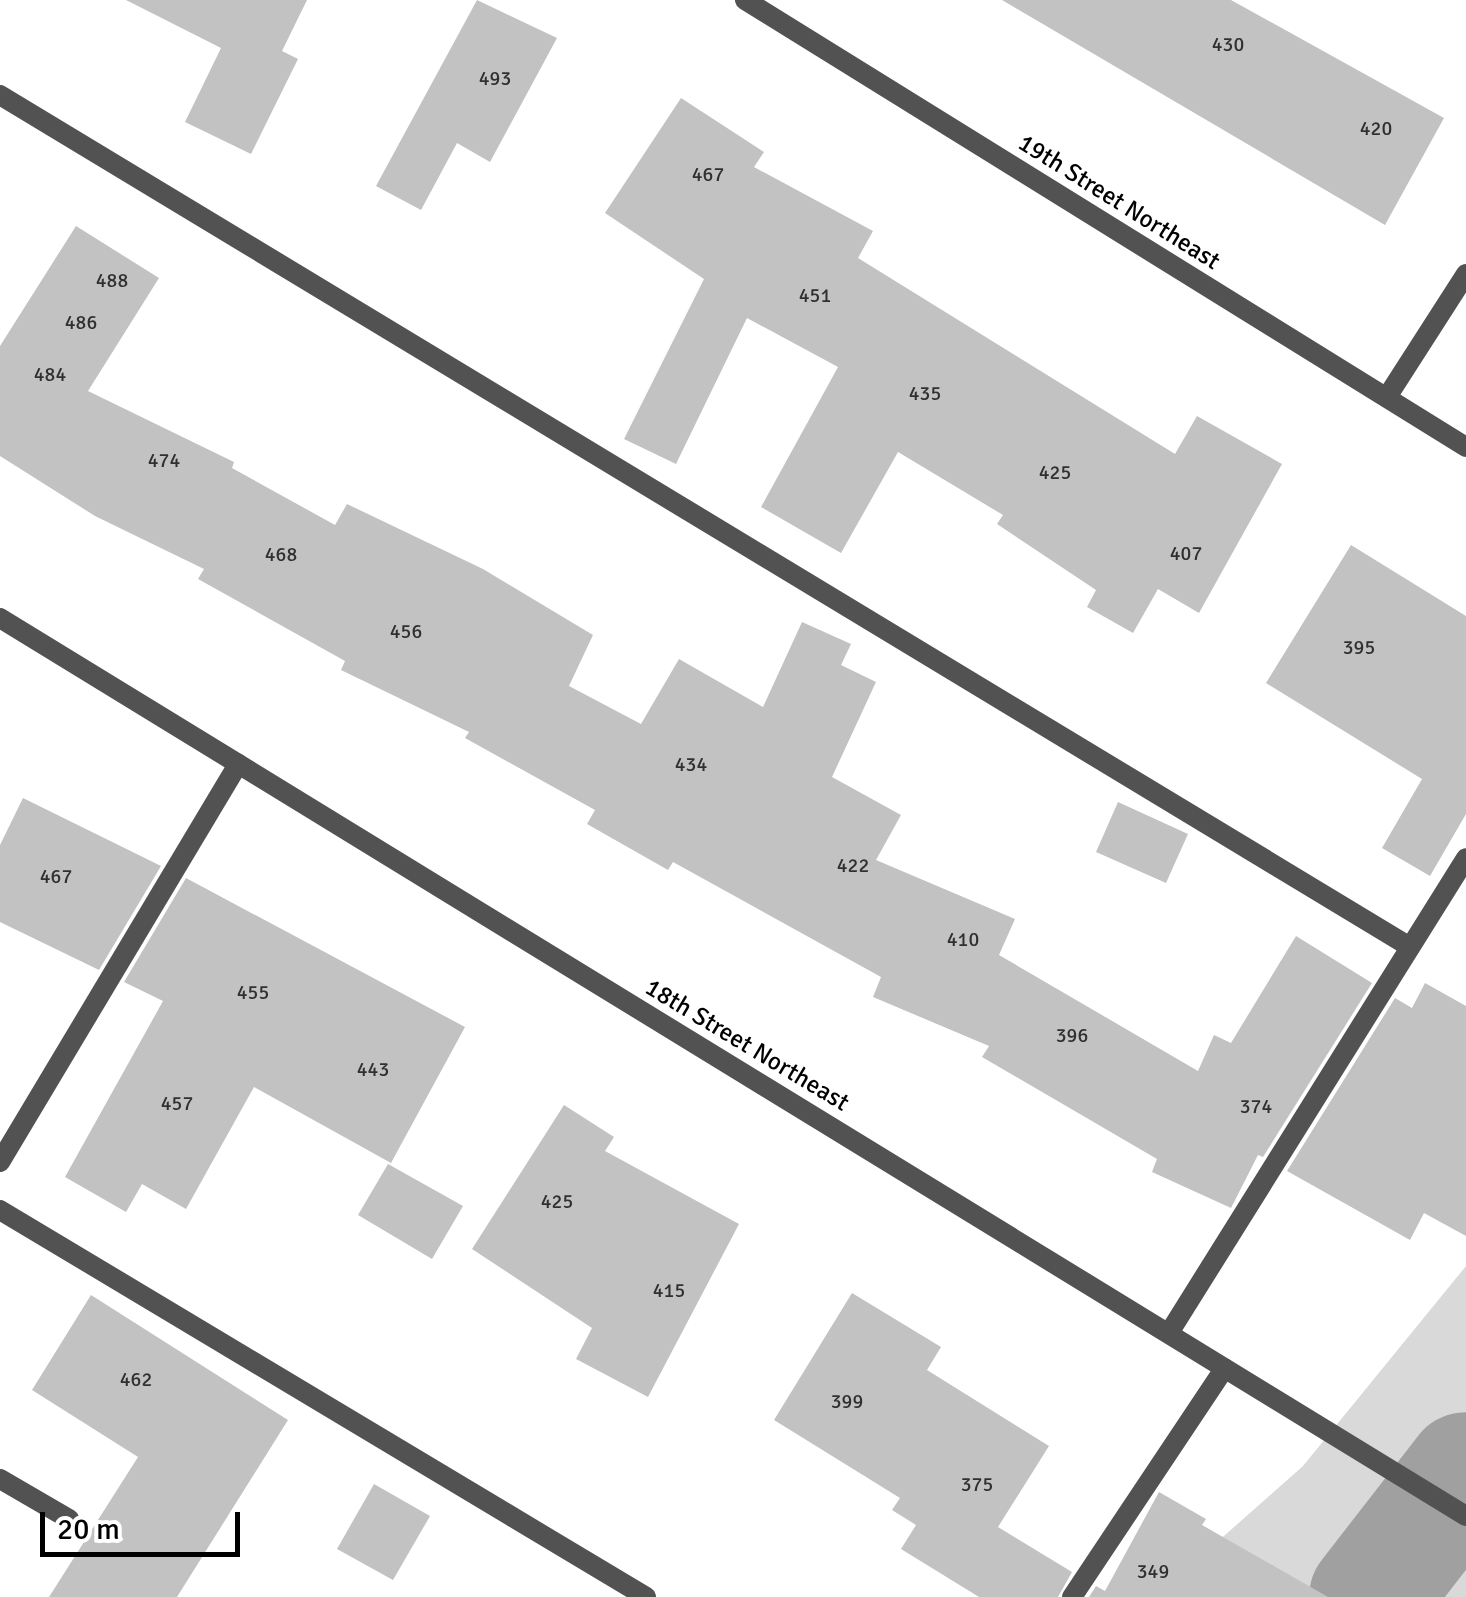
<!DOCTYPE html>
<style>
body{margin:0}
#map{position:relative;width:1466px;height:1597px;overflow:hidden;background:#fff;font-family:Signika,sans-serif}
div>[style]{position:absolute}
.green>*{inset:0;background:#d9d9d9}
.river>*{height:120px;margin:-60px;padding:0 60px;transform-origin:60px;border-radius:60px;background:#a0a0a0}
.building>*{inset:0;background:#c2c2c2}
.lane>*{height:20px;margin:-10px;padding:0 10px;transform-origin:10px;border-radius:10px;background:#525252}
.street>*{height:20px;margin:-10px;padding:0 10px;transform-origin:10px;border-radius:10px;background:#525252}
span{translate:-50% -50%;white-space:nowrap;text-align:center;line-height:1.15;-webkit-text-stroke:8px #fff;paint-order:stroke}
.number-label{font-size:20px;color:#303030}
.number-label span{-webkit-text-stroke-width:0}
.street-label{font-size:25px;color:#000}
.scale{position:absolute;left:40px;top:1512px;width:200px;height:45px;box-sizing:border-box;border:5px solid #000;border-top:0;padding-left:12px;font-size:30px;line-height:35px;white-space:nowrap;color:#000;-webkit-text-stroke:8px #fff;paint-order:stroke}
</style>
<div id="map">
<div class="green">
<i style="clip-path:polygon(1466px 1266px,1466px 1597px,1155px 1597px,1303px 1466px)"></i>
</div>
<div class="river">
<i style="left:1369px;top:1597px;width:158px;rotate:-52.2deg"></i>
</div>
<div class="building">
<i style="clip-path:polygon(126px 0,307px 0,282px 51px,298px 59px,251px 154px,185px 122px,221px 48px)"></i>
<i style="clip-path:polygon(477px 0,557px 38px,490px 162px,457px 143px,421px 210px,376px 186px)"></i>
<i style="clip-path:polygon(1002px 0,1231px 0,1444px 118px,1385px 225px)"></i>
<i style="clip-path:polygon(681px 98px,764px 152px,754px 167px,873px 231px,858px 258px,1175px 454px,1197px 416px,1282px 464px,1199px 613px,1158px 589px,1133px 633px,1087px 607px,1096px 590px,997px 524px,1003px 515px,898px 452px,841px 553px,761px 507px,838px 367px,747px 318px,676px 464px,624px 439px,704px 279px,605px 213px)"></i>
<i style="clip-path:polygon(76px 226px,159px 278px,88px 391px,234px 462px,232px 468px,335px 525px,347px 504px,483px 569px,593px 635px,569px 686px,641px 724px,679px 659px,763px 707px,802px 622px,851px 644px,841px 665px,876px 682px,832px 777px,901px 815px,876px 860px,1015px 919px,999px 955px,1198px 1071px,1214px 1035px,1231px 1043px,1296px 936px,1372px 983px,1263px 1157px,1258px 1155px,1231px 1208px,1152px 1172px,1157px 1159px,982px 1057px,989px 1046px,873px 997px,881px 977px,673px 862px,668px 870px,587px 824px,595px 810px,465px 738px,469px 732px,341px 670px,345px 661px,198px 579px,204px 569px,95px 516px,0 456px,0 346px)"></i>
<i style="clip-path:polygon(1351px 545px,1466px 616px,1466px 814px,1430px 876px,1382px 848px,1422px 779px,1266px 683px)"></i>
<i style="clip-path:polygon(23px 798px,161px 866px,99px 970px,0 922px,0 845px)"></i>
<i style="clip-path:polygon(1118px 802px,1188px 834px,1166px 883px,1096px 852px)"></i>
<i style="clip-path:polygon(186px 878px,465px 1027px,391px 1163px,254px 1087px,186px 1209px,142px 1184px,126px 1212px,65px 1177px,163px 1001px,124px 982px)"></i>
<i style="clip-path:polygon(1425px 983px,1466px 1006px,1466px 1236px,1424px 1213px,1410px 1240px,1287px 1171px,1395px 998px,1412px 1008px)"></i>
<i style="clip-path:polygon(564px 1105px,614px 1137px,605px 1151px,739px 1224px,648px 1397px,576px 1359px,592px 1328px,472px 1249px)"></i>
<i style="clip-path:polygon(388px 1164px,463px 1206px,432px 1259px,358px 1215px)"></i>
<i style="clip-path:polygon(852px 1293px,941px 1347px,927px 1370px,1049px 1446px,998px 1527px,1072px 1572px,1058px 1597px,979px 1597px,901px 1549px,916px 1525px,892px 1510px,900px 1498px,774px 1420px)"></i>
<i style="clip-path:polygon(91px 1295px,288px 1420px,177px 1597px,49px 1597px,138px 1457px,32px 1390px)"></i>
<i style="clip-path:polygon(374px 1484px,430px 1516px,393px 1580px,337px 1549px)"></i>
<i style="clip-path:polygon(1159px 1492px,1206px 1519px,1202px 1525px,1328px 1597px,1089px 1597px,1096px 1586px,1105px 1591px)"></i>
</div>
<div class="lane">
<i style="left:0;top:95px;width:1647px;rotate:31.14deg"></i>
<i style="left:0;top:1162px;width:464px;rotate:-59.1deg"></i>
<i style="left:0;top:1210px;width:753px;rotate:30.92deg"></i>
<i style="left:1169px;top:1333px;width:560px;rotate:-57.98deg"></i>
<i style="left:0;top:1479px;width:80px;rotate:30.1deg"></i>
<i style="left:1072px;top:1597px;width:275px;rotate:-56.3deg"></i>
</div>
<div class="street">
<i style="left:745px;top:0;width:848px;rotate:31.8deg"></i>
<i style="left:1387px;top:397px;width:146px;rotate:-57.3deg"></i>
<i style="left:0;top:618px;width:1719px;rotate:31.49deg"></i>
</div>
<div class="number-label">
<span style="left:1228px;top:44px">430</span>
<span style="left:495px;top:78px">493</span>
<span style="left:1376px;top:128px">420</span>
<span style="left:708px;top:174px">467</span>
<span style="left:112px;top:280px">488</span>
<span style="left:815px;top:295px">451</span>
<span style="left:81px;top:322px">486</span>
<span style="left:50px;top:374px">484</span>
<span style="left:925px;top:393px">435</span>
<span style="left:164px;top:460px">474</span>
<span style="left:1055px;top:472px">425</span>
<span style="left:1186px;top:553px">407</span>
<span style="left:281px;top:554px">468</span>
<span style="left:406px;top:631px">456</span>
<span style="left:1359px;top:647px">395</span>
<span style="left:691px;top:764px">434</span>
<span style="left:853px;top:865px">422</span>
<span style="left:56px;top:876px">467</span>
<span style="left:963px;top:939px">410</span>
<span style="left:253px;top:992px">455</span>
<span style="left:1072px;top:1035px">396</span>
<span style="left:373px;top:1069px">443</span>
<span style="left:177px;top:1103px">457</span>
<span style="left:1256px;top:1106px">374</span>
<span style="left:557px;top:1201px">425</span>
<span style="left:669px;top:1290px">415</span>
<span style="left:136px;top:1379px">462</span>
<span style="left:847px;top:1401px">399</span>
<span style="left:977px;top:1484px">375</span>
<span style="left:1153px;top:1571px">349</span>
</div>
<div class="street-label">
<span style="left:1119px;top:202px;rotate:32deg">19th Street Northeast</span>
<span style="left:747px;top:1045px;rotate:31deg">18th Street Northeast</span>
</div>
<div class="scale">20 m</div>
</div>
